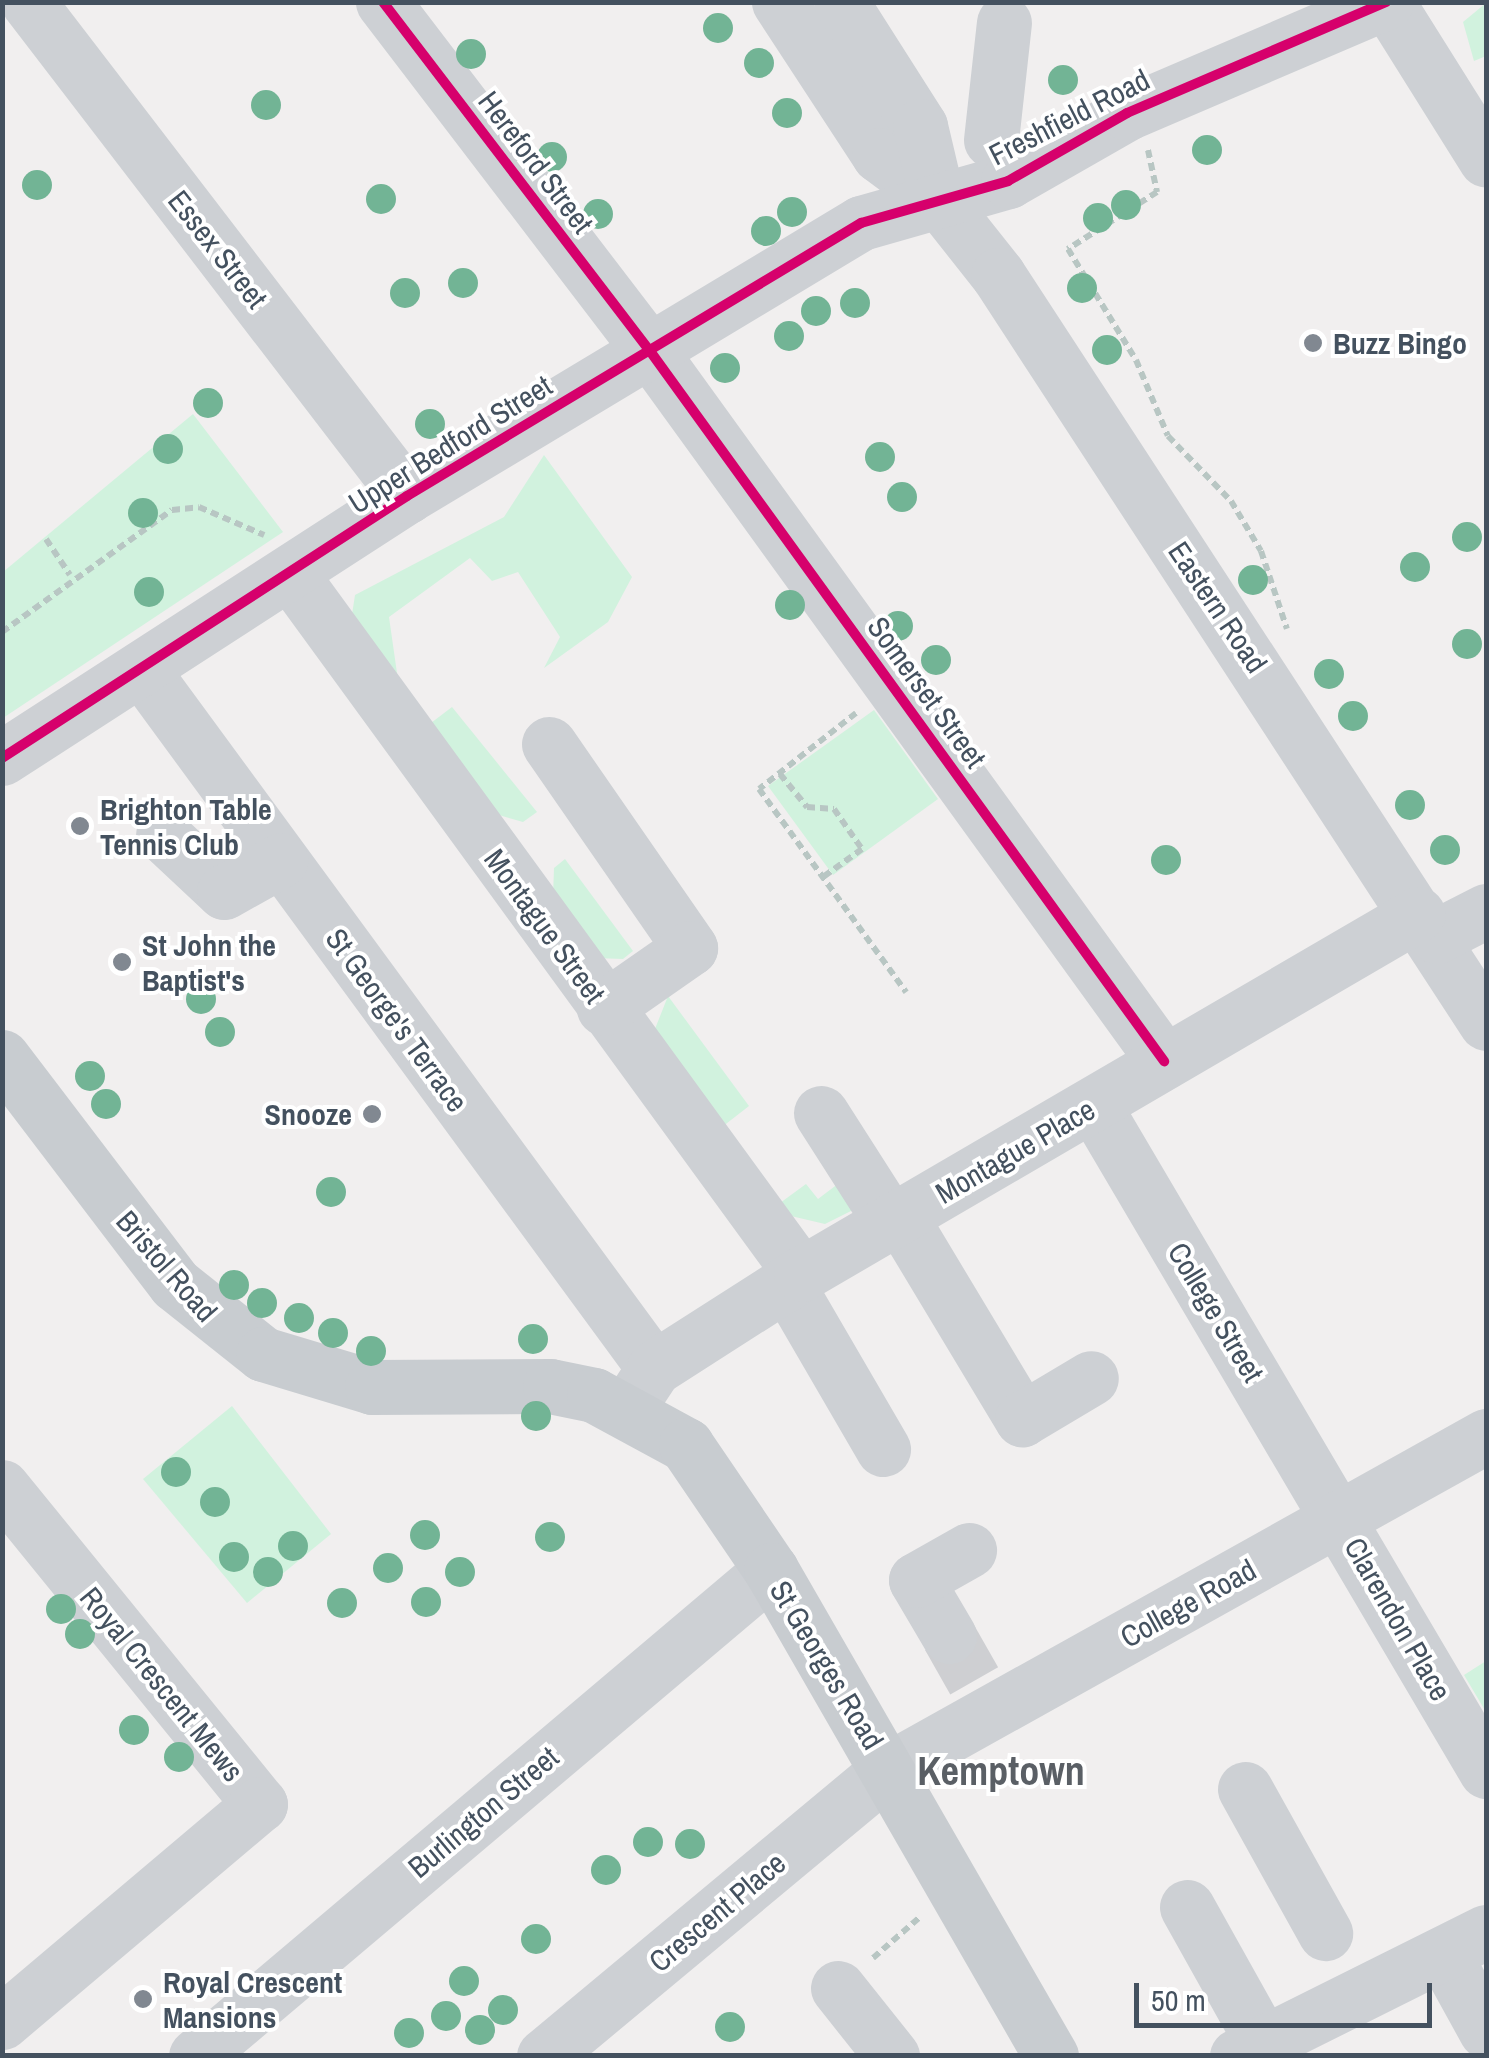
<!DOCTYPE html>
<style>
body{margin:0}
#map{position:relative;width:1489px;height:2058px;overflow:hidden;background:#f1efef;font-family:"Archivo Narrow",sans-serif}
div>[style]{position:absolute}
.green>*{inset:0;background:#d1f2de}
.minor-tunnel>*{height:55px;margin-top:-27.5px;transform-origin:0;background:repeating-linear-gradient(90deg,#cecfd2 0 55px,transparent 0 83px)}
.path>*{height:6px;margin-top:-3px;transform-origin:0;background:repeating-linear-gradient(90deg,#b8c6c3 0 8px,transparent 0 13px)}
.minor>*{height:55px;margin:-27.5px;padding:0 27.5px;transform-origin:27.5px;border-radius:27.5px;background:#cdd0d4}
.major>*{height:55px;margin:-27.5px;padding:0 27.5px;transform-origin:27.5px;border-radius:27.5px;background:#c8ccd0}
.cycleway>*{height:10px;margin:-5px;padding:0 5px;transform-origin:5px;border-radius:5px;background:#d6006c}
.trees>*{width:30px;height:30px;margin:-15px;border-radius:50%;background:#72b495}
.dots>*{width:28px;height:28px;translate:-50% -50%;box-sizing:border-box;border:5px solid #fff;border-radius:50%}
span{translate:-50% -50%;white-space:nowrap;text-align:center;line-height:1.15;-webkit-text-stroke:8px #fff;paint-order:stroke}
.street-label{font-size:30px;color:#44515f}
.poi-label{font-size:30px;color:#44515f;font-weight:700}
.left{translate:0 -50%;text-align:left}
.right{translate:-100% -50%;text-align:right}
.district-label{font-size:40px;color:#5a5f65;font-weight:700}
.frame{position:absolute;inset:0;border:5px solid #44515f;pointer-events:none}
.scale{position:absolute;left:1134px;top:1983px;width:298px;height:45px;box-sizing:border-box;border:5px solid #44515f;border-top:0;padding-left:12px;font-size:30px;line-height:35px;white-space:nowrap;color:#44515f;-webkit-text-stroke:8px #fff;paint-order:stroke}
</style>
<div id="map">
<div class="green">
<i style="clip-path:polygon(1486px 3px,1486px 56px,1474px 61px,1463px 22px)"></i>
<i style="clip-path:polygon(193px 414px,283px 532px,3px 718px,3px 572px)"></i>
<i style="clip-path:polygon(544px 455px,632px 577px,608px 622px,544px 668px,560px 637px,518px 572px,492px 581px,470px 558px,389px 617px,399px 687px,351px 621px,355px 595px,504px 517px)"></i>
<i style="clip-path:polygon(452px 707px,537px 812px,523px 822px,492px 813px,427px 726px)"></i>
<i style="clip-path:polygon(874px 710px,938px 799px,833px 875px,768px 786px)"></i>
<i style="clip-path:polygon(565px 859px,633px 951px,623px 959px,595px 958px,553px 897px,554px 868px)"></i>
<i style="clip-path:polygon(668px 996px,749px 1106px,722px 1127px,653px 1034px)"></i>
<i style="clip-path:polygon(847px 1177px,867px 1203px,825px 1224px,791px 1216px,780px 1203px,806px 1184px,818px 1199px)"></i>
<i style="clip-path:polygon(232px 1406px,331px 1534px,247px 1603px,143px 1479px)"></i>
<i style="clip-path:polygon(1486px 1661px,1486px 1712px,1464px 1675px)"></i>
</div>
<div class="minor-tunnel">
<i style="left:949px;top:1636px;width:51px;rotate:60.4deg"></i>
</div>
<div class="path">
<i style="left:1148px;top:150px;width:43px;rotate:77.9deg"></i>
<i style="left:1157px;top:192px;width:106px;rotate:147.4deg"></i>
<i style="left:1068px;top:249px;width:130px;rotate:58.5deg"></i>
<i style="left:1136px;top:360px;width:82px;rotate:67.2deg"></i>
<i style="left:1168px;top:436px;width:91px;rotate:45.9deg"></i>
<i style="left:1231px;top:501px;width:58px;rotate:59deg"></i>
<i style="left:1261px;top:551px;width:82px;rotate:71.6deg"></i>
<i style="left:46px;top:539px;width:43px;rotate:56.3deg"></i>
<i style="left:2px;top:632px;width:209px;rotate:-35.7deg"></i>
<i style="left:172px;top:510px;width:27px;rotate:-6deg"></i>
<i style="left:199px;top:507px;width:71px;rotate:23.3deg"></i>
<i style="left:856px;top:713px;width:123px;rotate:141.9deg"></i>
<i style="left:759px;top:789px;width:251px;rotate:54.1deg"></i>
<i style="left:780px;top:774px;width:43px;rotate:50.7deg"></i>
<i style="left:807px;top:807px;width:27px;rotate:4deg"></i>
<i style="left:834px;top:809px;width:49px;rotate:55deg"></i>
<i style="left:862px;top:849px;width:48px;rotate:144.3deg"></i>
<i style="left:873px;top:1958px;width:62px;rotate:-41.1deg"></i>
</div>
<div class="minor">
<i style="left:28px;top:2px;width:623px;rotate:52.5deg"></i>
<i style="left:383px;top:2px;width:439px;rotate:52.6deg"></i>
<i style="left:650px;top:351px;width:877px;rotate:54.1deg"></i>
<i style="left:779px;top:2px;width:183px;rotate:56.8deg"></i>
<i style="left:879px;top:155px;width:72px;rotate:36.6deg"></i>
<i style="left:937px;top:198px;width:98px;rotate:51.6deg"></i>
<i style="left:998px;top:275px;width:893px;rotate:56.88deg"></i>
<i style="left:841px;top:2px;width:147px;rotate:57.5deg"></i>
<i style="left:920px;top:126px;width:74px;rotate:76.7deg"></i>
<i style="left:1387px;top:2px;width:186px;rotate:57.9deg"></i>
<i style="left:991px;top:140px;width:118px;rotate:-83.7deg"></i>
<i style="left:292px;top:576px;width:864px;rotate:53.9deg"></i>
<i style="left:142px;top:670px;width:866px;rotate:53.74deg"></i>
<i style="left:549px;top:744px;width:248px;rotate:55.3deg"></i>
<i style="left:690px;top:948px;width:105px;rotate:145.1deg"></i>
<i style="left:2px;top:758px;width:482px;rotate:-32.9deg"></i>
<i style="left:407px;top:496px;width:530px;rotate:-31.02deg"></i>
<i style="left:861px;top:223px;width:153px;rotate:-15.9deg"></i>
<i style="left:1008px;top:181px;width:137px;rotate:-29.7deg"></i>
<i style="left:1127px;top:113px;width:282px;rotate:-23.2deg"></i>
<i style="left:163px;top:835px;width:83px;rotate:43.1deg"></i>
<i style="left:224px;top:892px;width:65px;rotate:-29.3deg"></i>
<i style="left:1437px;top:936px;width:55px;rotate:-27deg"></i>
<i style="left:1094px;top:1106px;width:772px;rotate:59.48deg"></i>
<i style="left:821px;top:1113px;width:132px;rotate:57.4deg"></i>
<i style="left:901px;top:1218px;width:235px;rotate:59deg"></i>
<i style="left:1022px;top:1419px;width:80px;rotate:-30.7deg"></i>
<i style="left:787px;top:1284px;width:191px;rotate:59.8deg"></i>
<i style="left:629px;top:1406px;width:45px;rotate:-56.7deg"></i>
<i style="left:654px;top:1368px;width:174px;rotate:-32.6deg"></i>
<i style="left:801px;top:1274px;width:714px;rotate:-30.26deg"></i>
<i style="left:2px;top:1487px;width:409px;rotate:50.9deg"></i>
<i style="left:260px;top:1804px;width:338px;rotate:139.8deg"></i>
<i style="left:949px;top:1636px;width:65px;rotate:-120.5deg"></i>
<i style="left:916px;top:1580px;width:61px;rotate:-29.5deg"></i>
<i style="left:1245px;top:1789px;width:165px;rotate:60.9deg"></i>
<i style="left:1187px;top:1907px;width:156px;rotate:60.8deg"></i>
<i style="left:1444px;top:1955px;width:87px;rotate:61.1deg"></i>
<i style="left:838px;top:1988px;width:87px;rotate:51.5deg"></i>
<i style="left:196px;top:2056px;width:753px;rotate:-40.21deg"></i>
<i style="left:544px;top:2056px;width:449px;rotate:-39.8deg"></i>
<i style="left:889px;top:1769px;width:684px;rotate:-29.15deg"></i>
<i style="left:1237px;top:2056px;width:278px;rotate:-26.5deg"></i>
</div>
<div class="major">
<i style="left:2px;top:1057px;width:285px;rotate:52.7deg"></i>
<i style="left:175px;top:1284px;width:112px;rotate:38.5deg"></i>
<i style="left:263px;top:1354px;width:114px;rotate:16.8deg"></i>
<i style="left:372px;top:1387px;width:178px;rotate:-0.3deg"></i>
<i style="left:550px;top:1386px;width:45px;rotate:11.6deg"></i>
<i style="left:594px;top:1395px;width:105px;rotate:28.5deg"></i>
<i style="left:686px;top:1445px;width:151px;rotate:55.8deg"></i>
<i style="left:771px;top:1570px;width:561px;rotate:60.05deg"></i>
</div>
<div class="cycleway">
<i style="left:383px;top:2px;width:439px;rotate:52.6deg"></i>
<i style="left:650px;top:351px;width:877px;rotate:54.1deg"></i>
<i style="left:2px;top:758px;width:482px;rotate:-32.9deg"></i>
<i style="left:407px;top:496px;width:530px;rotate:-31.02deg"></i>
<i style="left:861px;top:223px;width:153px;rotate:-15.9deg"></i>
<i style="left:1008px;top:181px;width:137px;rotate:-29.7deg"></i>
<i style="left:1127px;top:113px;width:282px;rotate:-23.2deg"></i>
</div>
<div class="trees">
<i style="left:718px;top:28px"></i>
<i style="left:471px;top:54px"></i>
<i style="left:759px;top:63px"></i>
<i style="left:1063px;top:80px"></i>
<i style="left:266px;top:105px"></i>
<i style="left:787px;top:113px"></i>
<i style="left:1207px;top:150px"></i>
<i style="left:552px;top:157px"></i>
<i style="left:37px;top:185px"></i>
<i style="left:381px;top:199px"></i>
<i style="left:1126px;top:205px"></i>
<i style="left:792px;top:212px"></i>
<i style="left:598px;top:214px"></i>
<i style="left:1098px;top:218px"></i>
<i style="left:766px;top:231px"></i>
<i style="left:463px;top:283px"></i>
<i style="left:1082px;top:288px"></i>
<i style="left:405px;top:293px"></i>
<i style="left:855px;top:303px"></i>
<i style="left:816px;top:311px"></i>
<i style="left:789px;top:336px"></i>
<i style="left:1107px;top:350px"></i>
<i style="left:725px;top:368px"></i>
<i style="left:208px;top:403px"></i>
<i style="left:430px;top:424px"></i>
<i style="left:168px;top:449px"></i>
<i style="left:880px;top:457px"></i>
<i style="left:902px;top:497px"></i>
<i style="left:143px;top:513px"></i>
<i style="left:1467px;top:537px"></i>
<i style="left:1415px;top:567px"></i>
<i style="left:1253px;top:580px"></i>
<i style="left:149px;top:592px"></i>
<i style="left:790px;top:605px"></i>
<i style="left:898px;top:626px"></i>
<i style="left:1467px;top:644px"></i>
<i style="left:936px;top:660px"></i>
<i style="left:1329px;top:674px"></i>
<i style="left:1353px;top:716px"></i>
<i style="left:1410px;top:805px"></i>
<i style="left:1445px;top:850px"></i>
<i style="left:1166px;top:860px"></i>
<i style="left:201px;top:999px"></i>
<i style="left:220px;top:1032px"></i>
<i style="left:90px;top:1076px"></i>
<i style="left:106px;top:1104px"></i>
<i style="left:331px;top:1192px"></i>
<i style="left:234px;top:1285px"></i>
<i style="left:262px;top:1303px"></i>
<i style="left:299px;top:1318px"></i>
<i style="left:333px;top:1333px"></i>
<i style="left:533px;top:1339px"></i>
<i style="left:371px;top:1351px"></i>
<i style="left:536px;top:1416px"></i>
<i style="left:176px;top:1472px"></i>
<i style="left:215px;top:1502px"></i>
<i style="left:425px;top:1535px"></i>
<i style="left:550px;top:1537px"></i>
<i style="left:293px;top:1546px"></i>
<i style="left:234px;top:1557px"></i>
<i style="left:388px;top:1568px"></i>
<i style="left:268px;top:1572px"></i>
<i style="left:460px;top:1572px"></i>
<i style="left:426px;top:1602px"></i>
<i style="left:342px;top:1603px"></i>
<i style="left:61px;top:1609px"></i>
<i style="left:80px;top:1634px"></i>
<i style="left:134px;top:1730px"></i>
<i style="left:179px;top:1757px"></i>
<i style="left:648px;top:1842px"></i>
<i style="left:690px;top:1844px"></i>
<i style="left:606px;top:1870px"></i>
<i style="left:536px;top:1939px"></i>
<i style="left:464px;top:1981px"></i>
<i style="left:503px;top:2010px"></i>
<i style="left:446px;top:2016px"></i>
<i style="left:730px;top:2027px"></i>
<i style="left:480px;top:2030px"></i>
<i style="left:409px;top:2033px"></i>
</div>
<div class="dots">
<i style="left:1313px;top:343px;background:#818891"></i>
<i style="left:80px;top:826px;background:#818891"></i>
<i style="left:122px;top:962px;background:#818891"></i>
<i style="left:372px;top:1114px;background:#818891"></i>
<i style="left:143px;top:1999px;background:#818891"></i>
</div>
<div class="street-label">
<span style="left:1069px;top:117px;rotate:-27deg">Freshfield Road</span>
<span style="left:536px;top:162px;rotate:53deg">Hereford Street</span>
<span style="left:218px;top:249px;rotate:52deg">Essex Street</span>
<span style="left:450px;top:444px;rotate:-32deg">Upper Bedford Street</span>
<span style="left:1218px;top:607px;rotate:56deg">Eastern Road</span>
<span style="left:927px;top:692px;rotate:54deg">Somerset Street</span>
<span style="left:545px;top:926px;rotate:54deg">Montague Street</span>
<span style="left:397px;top:1020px;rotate:54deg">St George's Terrace</span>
<span style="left:1015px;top:1151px;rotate:-30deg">Montague Place</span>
<span style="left:167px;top:1266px;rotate:49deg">Bristol Road</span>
<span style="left:1216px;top:1312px;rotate:59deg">College Street</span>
<span style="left:1188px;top:1603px;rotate:-29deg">College Road</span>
<span style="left:1398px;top:1619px;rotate:60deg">Clarendon Place</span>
<span style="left:827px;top:1665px;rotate:59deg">St Georges Road</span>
<span style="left:162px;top:1684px;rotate:51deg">Royal Crescent Mews</span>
<span style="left:483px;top:1812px;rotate:-40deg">Burlington Street</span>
<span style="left:717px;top:1912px;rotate:-40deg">Crescent Place</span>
</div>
<div class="poi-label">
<span class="left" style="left:1333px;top:343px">Buzz Bingo</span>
<span class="left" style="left:100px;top:826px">Brighton Table<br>Tennis Club</span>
<span class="left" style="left:142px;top:962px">St John the<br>Baptist's</span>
<span class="right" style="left:352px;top:1114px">Snooze</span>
<span class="left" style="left:163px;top:1999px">Royal Crescent<br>Mansions</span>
</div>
<div class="district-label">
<span style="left:1001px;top:1771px">Kemptown</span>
</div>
<div class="frame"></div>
<div class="scale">50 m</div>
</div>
